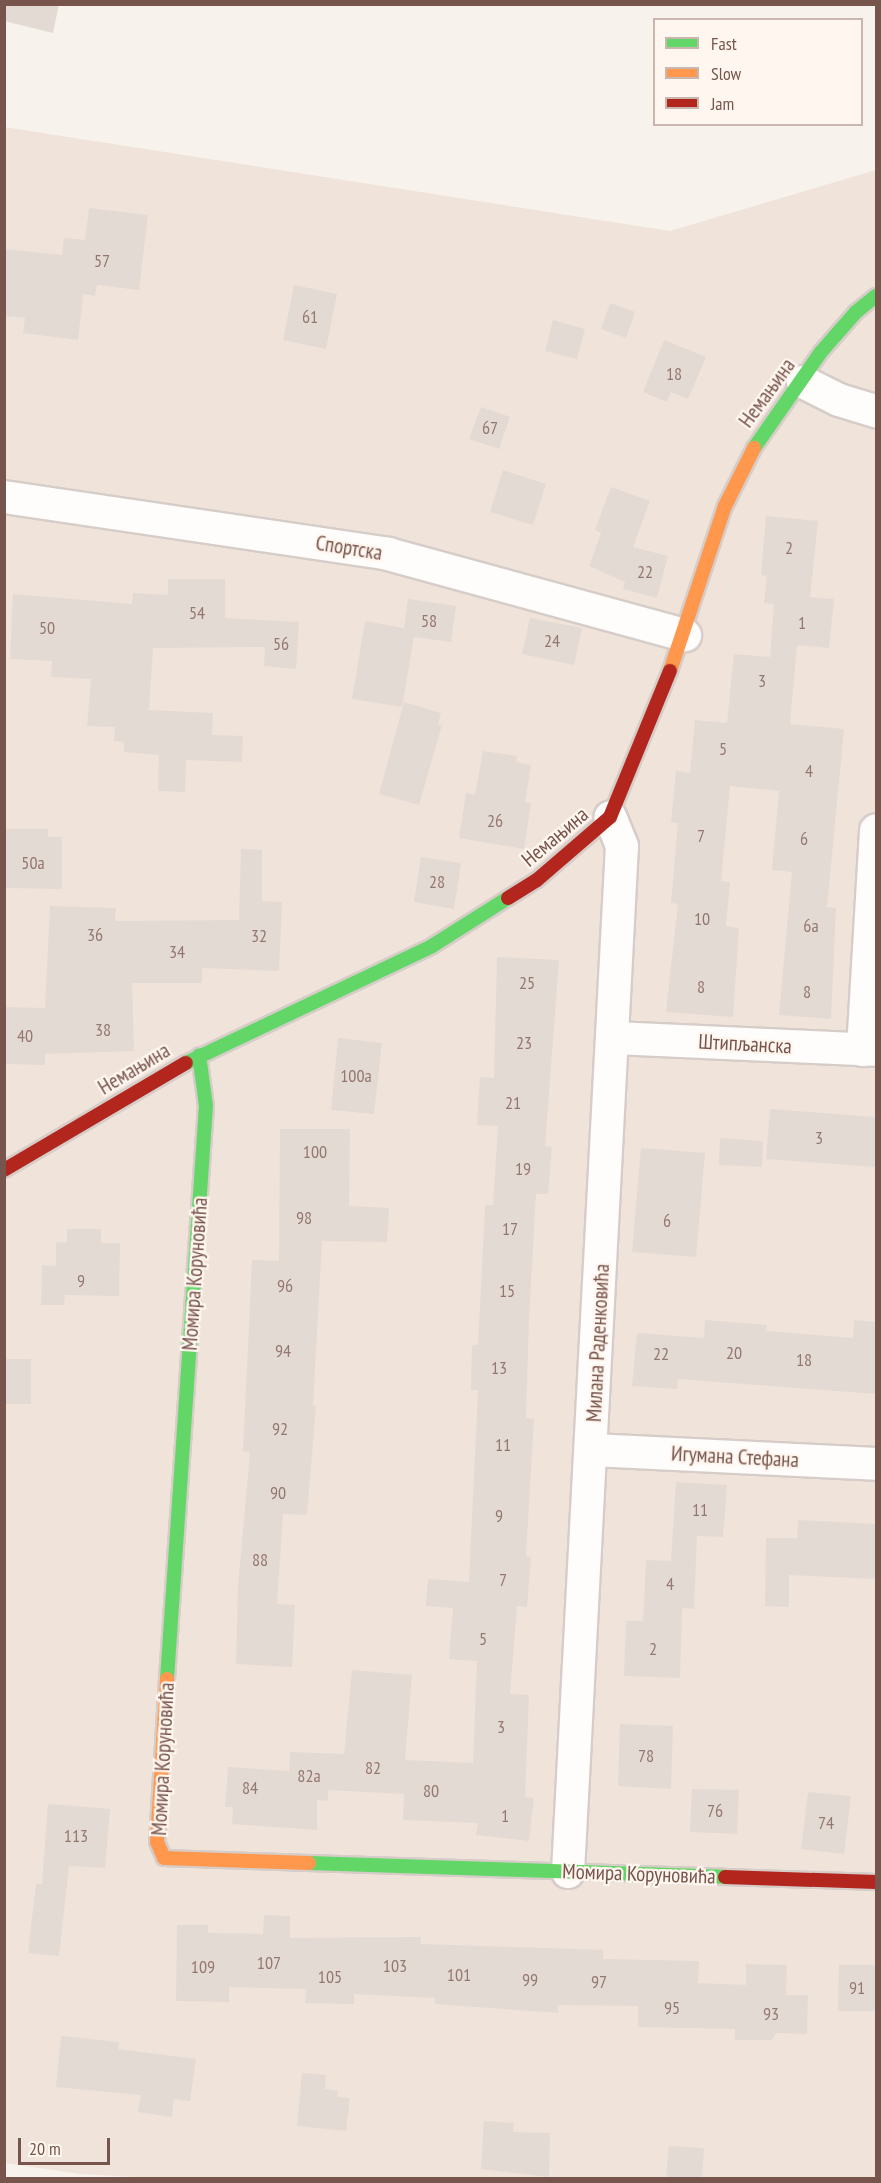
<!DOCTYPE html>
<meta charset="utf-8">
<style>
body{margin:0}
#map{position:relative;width:881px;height:2183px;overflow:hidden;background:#f7f2ec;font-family:"PT Sans Narrow",sans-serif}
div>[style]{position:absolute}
.residential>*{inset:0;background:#f0e3da}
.building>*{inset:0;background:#e4dad4}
.roads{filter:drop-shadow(2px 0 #d6cdc9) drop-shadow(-2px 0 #d6cdc9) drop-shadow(0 2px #d6cdc9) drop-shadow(0 -2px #d6cdc9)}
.street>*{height:32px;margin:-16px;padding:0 16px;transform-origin:16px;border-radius:16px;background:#fefdfc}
.fast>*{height:14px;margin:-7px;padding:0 7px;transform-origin:7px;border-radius:7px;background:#63d668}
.slow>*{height:14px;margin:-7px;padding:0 7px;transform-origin:7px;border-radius:7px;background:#ff974d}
.jam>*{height:14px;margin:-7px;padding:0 7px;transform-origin:7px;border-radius:7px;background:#b3261e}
span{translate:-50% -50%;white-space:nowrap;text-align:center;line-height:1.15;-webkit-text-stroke:4.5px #fff6ef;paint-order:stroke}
.number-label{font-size:18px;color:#947870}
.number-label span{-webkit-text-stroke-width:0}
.street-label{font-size:21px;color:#77554c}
.frame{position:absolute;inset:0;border:6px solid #77554c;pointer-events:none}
.legend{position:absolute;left:653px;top:18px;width:210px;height:108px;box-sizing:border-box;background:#fff6ef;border:2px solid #c9b6ae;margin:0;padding:8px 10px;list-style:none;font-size:18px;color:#77554c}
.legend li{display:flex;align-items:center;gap:12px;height:30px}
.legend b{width:30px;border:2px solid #c9b6ae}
.scale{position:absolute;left:18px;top:2138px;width:92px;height:27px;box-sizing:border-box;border:3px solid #77554c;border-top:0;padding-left:8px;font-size:18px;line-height:21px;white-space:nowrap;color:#77554c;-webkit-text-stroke:4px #fff6ef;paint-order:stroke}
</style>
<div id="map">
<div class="residential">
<i style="clip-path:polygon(4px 127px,670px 231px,876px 170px,876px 2178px,149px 2178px,80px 2174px,5px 2163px)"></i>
</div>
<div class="building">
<i style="clip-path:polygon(4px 4px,59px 4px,53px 33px,4px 21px)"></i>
<i style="clip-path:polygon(89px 208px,148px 215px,139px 290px,97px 285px,95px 296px,83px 294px,78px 340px,23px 333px,25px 318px,4px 316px,4px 249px,62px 255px,64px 238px,85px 240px)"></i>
<i style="clip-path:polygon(294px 285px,337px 294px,326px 349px,283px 340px)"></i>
<i style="clip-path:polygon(610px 303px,635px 312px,626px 338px,601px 329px)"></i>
<i style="clip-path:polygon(553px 320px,585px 329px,577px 359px,545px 351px)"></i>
<i style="clip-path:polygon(664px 340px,706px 357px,688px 399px,671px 392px,667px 402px,643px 392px)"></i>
<i style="clip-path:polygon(481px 407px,510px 417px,499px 449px,469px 439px)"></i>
<i style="clip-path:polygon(503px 470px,546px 484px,533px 525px,490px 512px)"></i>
<i style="clip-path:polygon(611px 487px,650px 501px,633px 547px,668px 556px,657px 598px,623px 589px,625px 582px,589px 566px,601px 533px,595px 530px)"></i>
<i style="clip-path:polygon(766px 516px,818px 521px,810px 597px,834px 599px,829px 648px,797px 645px,790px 724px,844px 729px,827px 907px,836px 908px,831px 1019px,779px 1015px,792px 872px,772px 870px,779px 791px,730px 786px,721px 881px,730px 882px,726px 926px,739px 928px,733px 1017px,666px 1012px,678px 904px,671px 903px,678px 823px,671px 822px,676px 771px,690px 773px,695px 720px,727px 723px,734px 654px,770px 657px,774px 604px,764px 603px,767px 576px,761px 575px)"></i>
<i style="clip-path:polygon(168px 579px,225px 579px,225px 618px,299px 622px,296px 669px,264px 666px,265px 647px,153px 648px,149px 710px,213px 713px,212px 735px,243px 736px,242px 762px,186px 760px,185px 792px,158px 791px,159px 755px,124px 752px,124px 742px,114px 741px,115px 727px,87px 726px,91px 679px,51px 677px,52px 661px,10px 659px,13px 594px,132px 604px,133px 593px,168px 595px)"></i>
<i style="clip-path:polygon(408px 599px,456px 606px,451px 642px,414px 637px,402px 707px,352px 699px,365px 621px,404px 628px)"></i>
<i style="clip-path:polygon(530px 618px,582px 628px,574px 665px,522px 654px)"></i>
<i style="clip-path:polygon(404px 702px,441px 713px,438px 725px,442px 725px,419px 805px,379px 794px)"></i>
<i style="clip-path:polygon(483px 751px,517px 756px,516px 762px,531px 765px,525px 803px,531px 803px,524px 849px,459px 838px,466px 793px,475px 795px)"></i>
<i style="clip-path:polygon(4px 829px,48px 829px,48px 837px,62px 837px,62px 889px,4px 888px)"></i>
<i style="clip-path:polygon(241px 849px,262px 850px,262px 901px,282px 902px,279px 971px,202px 968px,202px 983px,132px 983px,134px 1051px,45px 1054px,45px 1065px,4px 1064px,4px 1007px,45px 1008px,50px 906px,116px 908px,115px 921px,239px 920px)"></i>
<i style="clip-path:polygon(421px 857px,461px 863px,454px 909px,414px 902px)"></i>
<i style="clip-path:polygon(497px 957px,559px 960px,545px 1146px,552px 1147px,548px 1194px,536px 1194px,529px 1318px,526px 1418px,534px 1419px,526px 1556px,531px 1557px,527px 1607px,517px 1606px,510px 1694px,529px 1695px,525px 1797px,534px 1798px,529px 1841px,476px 1835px,478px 1823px,403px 1820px,404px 1794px,328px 1790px,328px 1801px,317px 1800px,317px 1830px,232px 1824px,233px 1807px,225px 1807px,228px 1767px,289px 1771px,290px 1752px,344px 1754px,352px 1670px,412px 1675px,405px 1760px,473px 1763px,477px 1661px,449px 1659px,453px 1608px,426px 1606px,428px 1579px,469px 1582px,478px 1390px,471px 1390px,472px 1345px,478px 1345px,485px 1205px,493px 1205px,498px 1126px,477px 1125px,480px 1077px,494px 1078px)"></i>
<i style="clip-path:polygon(338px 1038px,382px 1043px,374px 1114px,331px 1110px)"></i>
<i style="clip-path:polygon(770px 1109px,876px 1117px,876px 1167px,766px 1159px)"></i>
<i style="clip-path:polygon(280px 1129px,350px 1129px,349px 1206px,389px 1208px,387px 1242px,322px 1241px,313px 1405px,316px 1406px,307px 1515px,283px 1514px,277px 1604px,295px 1605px,292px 1667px,236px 1664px,238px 1587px,250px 1452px,243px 1451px,252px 1260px,279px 1261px)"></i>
<i style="clip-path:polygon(720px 1138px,763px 1141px,762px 1167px,719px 1165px)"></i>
<i style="clip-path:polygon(641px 1148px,705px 1153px,696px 1257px,632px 1252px)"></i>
<i style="clip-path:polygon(67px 1229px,101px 1229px,101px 1243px,120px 1243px,119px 1296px,65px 1295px,64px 1305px,41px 1305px,42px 1265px,56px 1266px,56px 1242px,67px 1243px)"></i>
<i style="clip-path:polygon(705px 1320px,767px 1325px,766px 1331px,853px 1338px,854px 1320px,876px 1322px,876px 1394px,678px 1379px,677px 1389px,632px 1386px,637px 1333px,704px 1338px)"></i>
<i style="clip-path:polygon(4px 1359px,31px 1359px,31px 1404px,4px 1404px)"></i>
<i style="clip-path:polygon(676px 1482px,727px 1485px,723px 1537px,697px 1536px,694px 1609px,682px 1608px,680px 1678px,624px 1676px,626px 1621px,643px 1621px,646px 1560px,671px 1561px)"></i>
<i style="clip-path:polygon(798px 1520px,876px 1524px,875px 1579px,789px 1575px,789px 1607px,765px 1606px,766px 1538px,797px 1538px)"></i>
<i style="clip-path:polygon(620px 1724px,673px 1726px,671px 1789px,618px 1786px)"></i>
<i style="clip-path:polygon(692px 1789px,739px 1790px,737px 1834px,690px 1832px)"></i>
<i style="clip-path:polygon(808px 1792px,851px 1796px,844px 1854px,801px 1849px)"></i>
<i style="clip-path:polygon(48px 1804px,110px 1809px,105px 1868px,69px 1866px,59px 1956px,28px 1953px,36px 1884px,42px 1884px)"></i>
<i style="clip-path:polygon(264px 1915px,290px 1916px,290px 1938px,421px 1937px,421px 1944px,603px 1950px,603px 1959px,699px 1961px,698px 1983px,746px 1985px,746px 1964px,787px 1965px,786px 1995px,808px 1995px,807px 2034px,776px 2033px,772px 2040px,735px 2040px,735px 2029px,638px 2027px,638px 2006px,558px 2005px,558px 2013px,435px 2004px,435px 1998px,354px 1994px,354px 2004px,305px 2003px,306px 1989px,229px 1987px,229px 2002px,176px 2001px,177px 1925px,208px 1925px,208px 1933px,263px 1934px)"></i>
<i style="clip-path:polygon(839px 1965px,876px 1965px,876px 2011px,838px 2011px)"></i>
<i style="clip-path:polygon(61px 2036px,119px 2042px,118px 2049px,196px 2059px,190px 2101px,174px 2099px,172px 2117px,138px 2112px,141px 2095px,56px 2087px)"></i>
<i style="clip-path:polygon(302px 2073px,326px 2075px,325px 2089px,338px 2091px,337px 2097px,350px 2098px,346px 2131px,297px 2126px)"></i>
<i style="clip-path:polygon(484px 2121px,514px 2123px,513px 2132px,550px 2133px,549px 2177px,481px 2169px)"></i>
<i style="clip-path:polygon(669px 2146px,704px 2148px,702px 2178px,666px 2178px)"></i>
</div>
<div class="roads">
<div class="street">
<i style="left:803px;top:382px;width:40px;rotate:26.6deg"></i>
<i style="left:839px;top:400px;width:39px;rotate:17deg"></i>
<i style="left:4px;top:497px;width:388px;rotate:8.4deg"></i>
<i style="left:388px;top:554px;width:308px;rotate:15.3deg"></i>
<i style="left:614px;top:1038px;width:262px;rotate:2.6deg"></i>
<i style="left:863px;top:1050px;width:220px;rotate:-86.6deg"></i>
<i style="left:593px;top:1450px;width:283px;rotate:2.8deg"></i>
<i style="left:568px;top:1872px;width:1027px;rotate:-86.99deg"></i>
<i style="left:622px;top:846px;width:31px;rotate:-112deg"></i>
</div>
<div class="fast">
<i style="left:754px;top:448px;width:117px;rotate:-55.1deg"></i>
<i style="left:821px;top:352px;width:53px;rotate:-48.8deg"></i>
<i style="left:856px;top:312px;width:26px;rotate:-39deg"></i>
<i style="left:186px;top:1063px;width:272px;rotate:-25.4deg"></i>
<i style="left:432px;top:946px;width:90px;rotate:-32.3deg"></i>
<i style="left:167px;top:1679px;width:574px;rotate:-86.11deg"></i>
<i style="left:206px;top:1106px;width:51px;rotate:-97.8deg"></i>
<i style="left:309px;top:1863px;width:416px;rotate:1.9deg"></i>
</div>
<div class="slow">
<i style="left:670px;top:671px;width:174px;rotate:-71.6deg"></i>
<i style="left:725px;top:506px;width:65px;rotate:-63.4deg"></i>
<i style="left:167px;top:1679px;width:163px;rotate:93.5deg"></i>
<i style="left:157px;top:1842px;width:17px;rotate:66deg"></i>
<i style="left:164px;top:1858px;width:145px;rotate:2deg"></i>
</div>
<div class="jam">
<i style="left:508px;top:898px;width:34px;rotate:-32deg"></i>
<i style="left:537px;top:880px;width:96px;rotate:-40.8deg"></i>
<i style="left:610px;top:817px;width:158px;rotate:-67.7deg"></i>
<i style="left:4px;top:1170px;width:211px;rotate:-30.5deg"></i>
<i style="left:725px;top:1877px;width:151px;rotate:1.9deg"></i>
</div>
</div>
<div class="number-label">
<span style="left:102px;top:261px">57</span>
<span style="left:310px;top:317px">61</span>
<span style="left:674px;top:374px">18</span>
<span style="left:490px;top:428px">67</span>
<span style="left:789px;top:548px">2</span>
<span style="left:645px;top:572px">22</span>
<span style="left:197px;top:613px">54</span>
<span style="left:429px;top:621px">58</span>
<span style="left:802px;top:623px">1</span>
<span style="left:47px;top:628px">50</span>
<span style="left:552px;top:641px">24</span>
<span style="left:281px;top:644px">56</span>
<span style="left:762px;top:681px">3</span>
<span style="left:723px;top:749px">5</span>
<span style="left:809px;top:771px">4</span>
<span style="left:495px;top:821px">26</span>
<span style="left:701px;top:836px">7</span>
<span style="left:804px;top:839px">6</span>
<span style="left:33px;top:863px">50a</span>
<span style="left:437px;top:882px">28</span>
<span style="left:702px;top:919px">10</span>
<span style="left:811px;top:926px">6a</span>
<span style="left:95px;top:935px">36</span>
<span style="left:259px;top:936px">32</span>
<span style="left:177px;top:952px">34</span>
<span style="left:527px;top:983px">25</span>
<span style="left:701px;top:987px">8</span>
<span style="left:807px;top:992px">8</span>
<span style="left:103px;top:1030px">38</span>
<span style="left:25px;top:1036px">40</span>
<span style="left:524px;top:1043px">23</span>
<span style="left:356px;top:1076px">100a</span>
<span style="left:513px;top:1103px">21</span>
<span style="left:819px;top:1138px">3</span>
<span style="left:315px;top:1152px">100</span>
<span style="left:523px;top:1169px">19</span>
<span style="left:304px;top:1218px">98</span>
<span style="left:667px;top:1221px">6</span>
<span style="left:510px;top:1229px">17</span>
<span style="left:81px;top:1281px">9</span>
<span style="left:285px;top:1286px">96</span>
<span style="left:507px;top:1291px">15</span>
<span style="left:283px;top:1351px">94</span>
<span style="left:734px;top:1353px">20</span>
<span style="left:661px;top:1354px">22</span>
<span style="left:804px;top:1360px">18</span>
<span style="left:499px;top:1368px">13</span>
<span style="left:280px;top:1429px">92</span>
<span style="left:503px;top:1445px">11</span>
<span style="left:278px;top:1493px">90</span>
<span style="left:700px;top:1510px">11</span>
<span style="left:499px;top:1516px">9</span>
<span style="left:260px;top:1560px">88</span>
<span style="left:503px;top:1580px">7</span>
<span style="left:670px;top:1584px">4</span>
<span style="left:483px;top:1639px">5</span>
<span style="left:653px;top:1649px">2</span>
<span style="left:501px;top:1727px">3</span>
<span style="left:646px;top:1756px">78</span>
<span style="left:373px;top:1768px">82</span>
<span style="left:309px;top:1776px">82a</span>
<span style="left:250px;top:1788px">84</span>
<span style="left:431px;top:1791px">80</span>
<span style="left:715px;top:1811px">76</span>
<span style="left:505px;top:1816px">1</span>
<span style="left:826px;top:1823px">74</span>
<span style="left:76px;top:1836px">113</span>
<span style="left:269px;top:1963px">107</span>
<span style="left:395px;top:1966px">103</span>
<span style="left:203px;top:1967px">109</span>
<span style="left:459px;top:1975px">101</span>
<span style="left:330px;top:1977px">105</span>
<span style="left:530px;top:1980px">99</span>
<span style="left:599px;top:1982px">97</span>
<span style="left:857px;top:1988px">91</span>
<span style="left:672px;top:2008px">95</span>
<span style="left:771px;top:2014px">93</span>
</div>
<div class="street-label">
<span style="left:767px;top:393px;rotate:-54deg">Немањина</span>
<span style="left:349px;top:548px;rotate:9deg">Спортска</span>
<span style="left:555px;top:837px;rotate:-40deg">Немањина</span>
<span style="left:745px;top:1044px;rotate:3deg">Штипљанска</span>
<span style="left:134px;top:1069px;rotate:-31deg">Немањина</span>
<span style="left:195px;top:1274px;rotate:-86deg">Момира Коруновића</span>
<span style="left:598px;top:1343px;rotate:-87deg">Милана Раденковића</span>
<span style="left:735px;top:1457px;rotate:3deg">Игумана Стефана</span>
<span style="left:163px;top:1759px;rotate:-87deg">Момира Коруновића</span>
<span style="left:639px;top:1874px;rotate:2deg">Момира Коруновића</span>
</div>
<div class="frame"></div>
<ul class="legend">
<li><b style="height:8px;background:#63d668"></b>Fast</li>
<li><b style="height:8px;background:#ff974d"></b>Slow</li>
<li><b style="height:8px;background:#b3261e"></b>Jam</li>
</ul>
<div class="scale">20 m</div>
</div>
